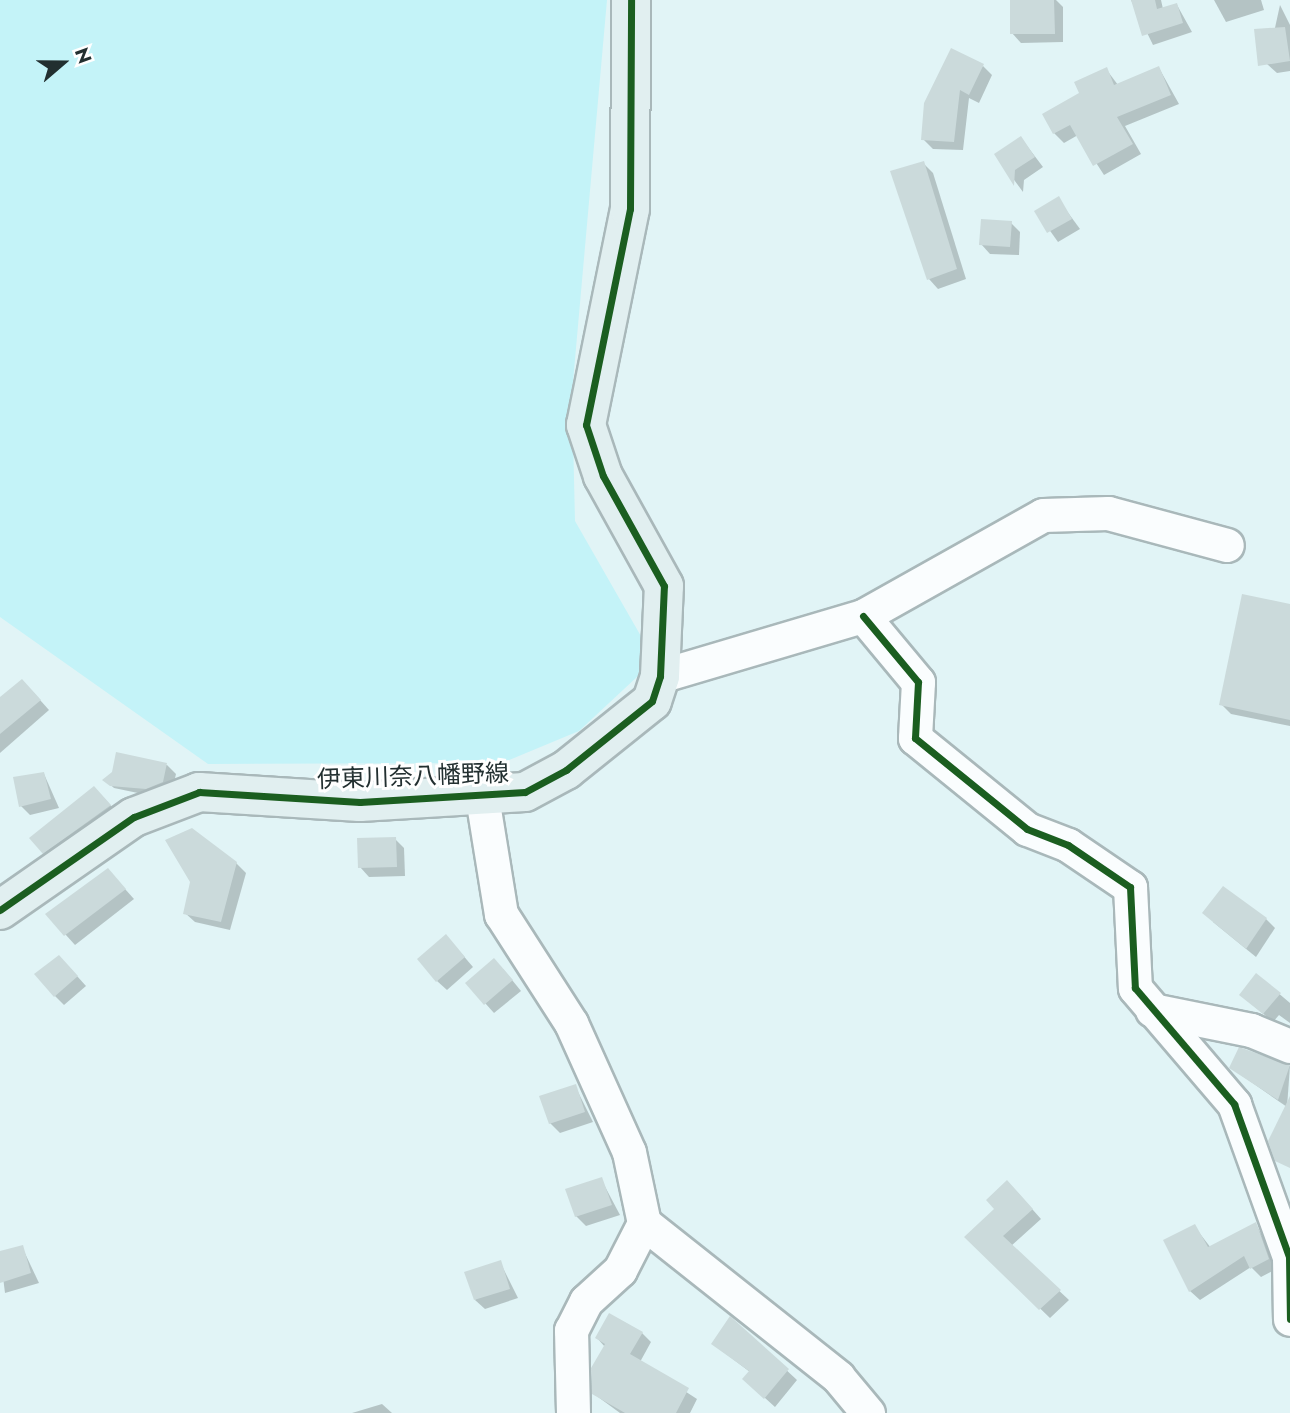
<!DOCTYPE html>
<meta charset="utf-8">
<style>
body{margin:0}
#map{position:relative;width:1290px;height:1413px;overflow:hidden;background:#e1f4f6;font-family:Jost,"Noto Sans JP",sans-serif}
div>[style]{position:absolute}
.green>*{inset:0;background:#c4f3f8}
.shadow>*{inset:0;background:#0003}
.building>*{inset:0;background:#cbdadb}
.roads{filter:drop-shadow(2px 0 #a9b8ba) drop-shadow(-2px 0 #a9b8ba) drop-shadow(0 2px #a9b8ba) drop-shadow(0 -2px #a9b8ba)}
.minor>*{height:33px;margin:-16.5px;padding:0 16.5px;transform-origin:16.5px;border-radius:16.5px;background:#fafdfe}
.major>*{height:38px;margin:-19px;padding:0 19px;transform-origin:19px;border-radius:19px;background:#e1eff0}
.cycleway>*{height:7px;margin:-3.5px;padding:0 3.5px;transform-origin:3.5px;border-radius:3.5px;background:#1b5e20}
span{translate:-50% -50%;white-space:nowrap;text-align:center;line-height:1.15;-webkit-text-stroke:6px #fff;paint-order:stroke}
.street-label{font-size:24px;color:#222f30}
.north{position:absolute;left:28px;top:28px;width:70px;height:70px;-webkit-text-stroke:5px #fff;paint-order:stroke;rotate:70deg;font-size:19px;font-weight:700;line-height:28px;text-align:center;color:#222f30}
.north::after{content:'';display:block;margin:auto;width:24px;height:32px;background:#222f30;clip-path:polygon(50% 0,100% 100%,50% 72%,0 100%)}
</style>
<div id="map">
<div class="green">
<i style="clip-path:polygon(0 0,607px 0,572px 393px,575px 521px,646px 645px,638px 676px,579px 731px,502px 763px,208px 764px,0 617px)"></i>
</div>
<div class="shadow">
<i style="clip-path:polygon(1012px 0,1056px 0,1063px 7px,1063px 42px,1021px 43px,1012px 33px)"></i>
<i style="clip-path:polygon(1131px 0,1161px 0,1163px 9px,1177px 5px,1192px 32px,1153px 45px)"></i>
<i style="clip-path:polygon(1214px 0,1261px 0,1264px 10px,1226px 22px)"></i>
<i style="clip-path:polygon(1280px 5px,1290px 25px,1290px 71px,1277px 73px,1267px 64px)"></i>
<i style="clip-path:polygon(983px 66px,992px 75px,979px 103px,969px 98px,963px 150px,933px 149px,923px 139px,926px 104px)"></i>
<i style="clip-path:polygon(1159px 68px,1179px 104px,1125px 126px,1141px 154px,1104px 175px,1078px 135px,1064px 143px,1054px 133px,1106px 69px,1118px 85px)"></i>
<i style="clip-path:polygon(1021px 138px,1043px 167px,1024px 180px,1023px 192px,996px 155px)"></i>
<i style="clip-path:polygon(923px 163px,933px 173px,966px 279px,938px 289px,929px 279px)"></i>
<i style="clip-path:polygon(1058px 199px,1080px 229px,1058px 242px,1036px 211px)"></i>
<i style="clip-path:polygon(1011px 223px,1020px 232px,1019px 255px,990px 254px,981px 244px)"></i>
<i style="clip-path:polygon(1290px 606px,1290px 726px,1231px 714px,1221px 704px)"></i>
<i style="clip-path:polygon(32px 691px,49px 710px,0 753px,0 699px)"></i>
<i style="clip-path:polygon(167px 765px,176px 774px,172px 791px,157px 797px,114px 788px,105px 780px)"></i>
<i style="clip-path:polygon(44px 774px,59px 808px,30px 815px,21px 806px)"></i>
<i style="clip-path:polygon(104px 798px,119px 815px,53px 862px,44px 853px)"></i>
<i style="clip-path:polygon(395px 839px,404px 848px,405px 876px,369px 877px,360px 867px)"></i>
<i style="clip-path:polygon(236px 863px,246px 873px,230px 930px,195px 922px,185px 913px)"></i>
<i style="clip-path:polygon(117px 880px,134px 899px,75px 945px,47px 914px)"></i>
<i style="clip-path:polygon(1266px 919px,1275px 928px,1256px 957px,1213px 922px)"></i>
<i style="clip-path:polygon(455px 946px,473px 967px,447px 990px,437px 981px)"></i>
<i style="clip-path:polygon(68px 966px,86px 986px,64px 1005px,55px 996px)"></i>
<i style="clip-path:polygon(503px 969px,521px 991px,494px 1013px,467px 983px)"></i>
<i style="clip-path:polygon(1257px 975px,1290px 1003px,1290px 1023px,1279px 1015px,1273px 1022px,1241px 995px)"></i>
<i style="clip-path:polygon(1240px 1049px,1290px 1066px,1287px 1107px,1231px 1068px)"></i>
<i style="clip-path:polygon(575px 1086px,593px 1122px,560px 1133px,550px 1123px)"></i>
<i style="clip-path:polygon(601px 1179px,620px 1215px,586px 1226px,576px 1216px)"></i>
<i style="clip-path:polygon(1017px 1192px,1041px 1219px,1011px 1246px,1069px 1300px,1050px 1318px,966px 1237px)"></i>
<i style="clip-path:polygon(1256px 1224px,1278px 1268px,1261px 1277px,1251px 1267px,1200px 1300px,1190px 1291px,1194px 1226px,1211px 1248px)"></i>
<i style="clip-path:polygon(22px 1247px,39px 1283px,5px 1293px,0 1253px)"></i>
<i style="clip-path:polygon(500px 1262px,518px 1298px,485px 1309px,475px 1300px)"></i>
<i style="clip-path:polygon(730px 1318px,797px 1380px,775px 1407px,754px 1388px,750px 1372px,713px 1344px)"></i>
<i style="clip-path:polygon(642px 1333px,651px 1342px,640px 1362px,697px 1399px,690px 1413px,620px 1413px,594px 1394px,605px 1347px,597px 1338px)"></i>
<i style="clip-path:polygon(382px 1404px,392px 1413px,352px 1413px)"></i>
</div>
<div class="building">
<i style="clip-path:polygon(1010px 0,1054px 0,1055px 34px,1010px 34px)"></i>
<i style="clip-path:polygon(1131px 0,1155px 0,1157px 9px,1177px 3px,1183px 23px,1142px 36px)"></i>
<i style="clip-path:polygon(1285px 27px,1290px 61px,1258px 66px,1254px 29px)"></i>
<i style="clip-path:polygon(951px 48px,984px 64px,969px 95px,960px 90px,954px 142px,921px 140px,924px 103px)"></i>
<i style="clip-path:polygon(1159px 66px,1171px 95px,1117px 117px,1133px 144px,1093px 166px,1070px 125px,1053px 134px,1042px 114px,1079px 93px,1074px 82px,1107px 67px,1114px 85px)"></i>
<i style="clip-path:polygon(1021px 136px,1035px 157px,1015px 170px,1014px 186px,994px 154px)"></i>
<i style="clip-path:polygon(924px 161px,957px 269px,927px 280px,890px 171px)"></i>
<i style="clip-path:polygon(1059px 196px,1072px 219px,1047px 233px,1034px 211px)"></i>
<i style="clip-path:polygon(981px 219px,1012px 221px,1010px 247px,979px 245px)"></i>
<i style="clip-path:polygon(1242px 594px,1290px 604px,1290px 720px,1219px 705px)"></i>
<i style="clip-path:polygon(22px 679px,41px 700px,0 734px,0 697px)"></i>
<i style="clip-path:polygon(116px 752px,167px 763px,163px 782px,146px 789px,110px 786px,102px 780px,112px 772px)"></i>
<i style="clip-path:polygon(44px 772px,51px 799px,19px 807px,13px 777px)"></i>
<i style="clip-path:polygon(94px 786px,111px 805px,43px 854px,29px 838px)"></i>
<i style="clip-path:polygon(192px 828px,237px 862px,221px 922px,183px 914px,190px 882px,165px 840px)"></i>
<i style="clip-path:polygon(396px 837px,397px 867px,358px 868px,357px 838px)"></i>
<i style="clip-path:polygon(108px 868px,126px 889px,64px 936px,45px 914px)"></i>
<i style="clip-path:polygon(1223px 886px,1267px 918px,1246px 949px,1202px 913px)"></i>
<i style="clip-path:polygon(446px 934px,465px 957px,436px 982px,417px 959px)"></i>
<i style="clip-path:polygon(59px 955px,78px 976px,54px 997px,34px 974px)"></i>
<i style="clip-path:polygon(494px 958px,513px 980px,484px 1005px,465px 983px)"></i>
<i style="clip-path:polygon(1256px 973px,1281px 993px,1263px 1014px,1239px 995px)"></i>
<i style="clip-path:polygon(1239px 1047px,1290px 1065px,1278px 1100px,1229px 1068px)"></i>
<i style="clip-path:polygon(576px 1084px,585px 1112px,549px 1124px,539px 1096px)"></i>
<i style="clip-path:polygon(1290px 1096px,1290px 1168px,1275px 1161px,1268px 1141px)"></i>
<i style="clip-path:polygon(602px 1177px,612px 1205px,575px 1217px,565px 1189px)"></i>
<i style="clip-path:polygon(1007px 1180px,1033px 1209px,1003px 1236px,1061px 1290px,1039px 1310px,964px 1237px,994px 1209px,986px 1200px)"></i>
<i style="clip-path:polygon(1256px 1222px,1269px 1259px,1250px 1269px,1244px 1256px,1189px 1292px,1163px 1240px,1195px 1224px,1208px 1247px)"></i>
<i style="clip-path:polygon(23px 1245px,31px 1273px,0 1283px,0 1251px)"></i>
<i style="clip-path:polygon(501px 1260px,510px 1289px,474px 1300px,464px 1272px)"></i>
<i style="clip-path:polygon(609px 1313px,643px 1332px,630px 1354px,689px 1388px,676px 1413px,625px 1413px,592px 1394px,591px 1368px,605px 1344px,595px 1338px)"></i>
<i style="clip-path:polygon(730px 1316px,789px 1369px,764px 1399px,742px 1379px,749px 1371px,711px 1344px)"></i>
</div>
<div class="roads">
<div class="minor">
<i style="left:863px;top:616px;width:86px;rotate:50.2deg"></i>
<i style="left:918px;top:682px;width:56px;rotate:93.1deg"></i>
<i style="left:915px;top:738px;width:144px;rotate:39.1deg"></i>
<i style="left:1027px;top:829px;width:44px;rotate:21.3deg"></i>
<i style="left:1068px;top:845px;width:75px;rotate:34.1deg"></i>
<i style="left:1130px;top:887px;width:101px;rotate:87.2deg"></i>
<i style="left:1135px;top:988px;width:153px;rotate:49.5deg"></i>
<i style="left:1234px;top:1104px;width:163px;rotate:70.2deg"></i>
<i style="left:1289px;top:1257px;width:62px;rotate:89.1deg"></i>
<i style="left:660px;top:676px;width:212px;rotate:-16.5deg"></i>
<i style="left:863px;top:616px;width:206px;rotate:-29.3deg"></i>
<i style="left:1043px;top:515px;width:65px;rotate:-1.8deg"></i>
<i style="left:1108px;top:513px;width:123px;rotate:15.1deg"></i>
<i style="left:482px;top:797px;width:119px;rotate:80.8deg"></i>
<i style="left:501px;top:914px;width:130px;rotate:57.3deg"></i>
<i style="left:571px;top:1023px;width:141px;rotate:65.8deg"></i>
<i style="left:629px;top:1152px;width:73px;rotate:78.1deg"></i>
<i style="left:644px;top:1223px;width:53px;rotate:117.1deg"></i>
<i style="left:620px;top:1270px;width:46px;rotate:137.6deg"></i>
<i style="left:586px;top:1301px;width:33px;rotate:117deg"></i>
<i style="left:571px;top:1330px;width:83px;rotate:88.6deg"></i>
<i style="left:1152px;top:1010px;width:101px;rotate:11.4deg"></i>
<i style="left:1251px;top:1030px;width:42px;rotate:22.3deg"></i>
<i style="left:644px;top:1223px;width:248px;rotate:38.4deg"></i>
<i style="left:838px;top:1377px;width:47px;rotate:50.2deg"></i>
</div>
<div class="major">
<i style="left:0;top:910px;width:163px;rotate:-34.8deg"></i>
<i style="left:134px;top:817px;width:70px;rotate:-21deg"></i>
<i style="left:199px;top:792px;width:161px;rotate:3.6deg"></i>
<i style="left:360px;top:802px;width:165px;rotate:-3.5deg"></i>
<i style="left:525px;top:792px;width:47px;rotate:-28.2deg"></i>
<i style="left:566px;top:770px;width:110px;rotate:-38.7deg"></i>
<i style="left:652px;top:701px;width:26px;rotate:-72deg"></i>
<i style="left:660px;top:676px;width:90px;rotate:-87.5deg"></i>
<i style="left:664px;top:586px;width:126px;rotate:-119deg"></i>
<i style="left:603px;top:476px;width:54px;rotate:-108.4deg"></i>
<i style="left:586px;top:425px;width:220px;rotate:-78.5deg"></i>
<i style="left:630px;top:209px;width:209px;rotate:-89.7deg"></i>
</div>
</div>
<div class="cycleway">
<i style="left:863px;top:616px;width:86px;rotate:50.2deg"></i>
<i style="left:918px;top:682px;width:56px;rotate:93.1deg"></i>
<i style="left:915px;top:738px;width:144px;rotate:39.1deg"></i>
<i style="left:1027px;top:829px;width:44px;rotate:21.3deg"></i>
<i style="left:1068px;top:845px;width:75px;rotate:34.1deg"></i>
<i style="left:1130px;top:887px;width:101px;rotate:87.2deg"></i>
<i style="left:1135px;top:988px;width:153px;rotate:49.5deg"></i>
<i style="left:1234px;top:1104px;width:163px;rotate:70.2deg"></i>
<i style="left:1289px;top:1257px;width:62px;rotate:89.1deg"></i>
<i style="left:0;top:910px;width:163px;rotate:-34.8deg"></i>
<i style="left:134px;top:817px;width:70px;rotate:-21deg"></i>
<i style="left:199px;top:792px;width:161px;rotate:3.6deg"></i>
<i style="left:360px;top:802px;width:165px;rotate:-3.5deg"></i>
<i style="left:525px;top:792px;width:47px;rotate:-28.2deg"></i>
<i style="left:566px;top:770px;width:110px;rotate:-38.7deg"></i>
<i style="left:652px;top:701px;width:26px;rotate:-72deg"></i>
<i style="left:660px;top:676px;width:90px;rotate:-87.5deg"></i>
<i style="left:664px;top:586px;width:126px;rotate:-119deg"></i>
<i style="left:603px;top:476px;width:54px;rotate:-108.4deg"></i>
<i style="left:586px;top:425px;width:220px;rotate:-78.5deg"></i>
<i style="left:630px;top:209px;width:209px;rotate:-89.7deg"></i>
</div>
<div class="street-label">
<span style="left:413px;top:776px;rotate:-2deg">伊東川奈八幡野線</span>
</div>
<div class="north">N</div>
</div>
